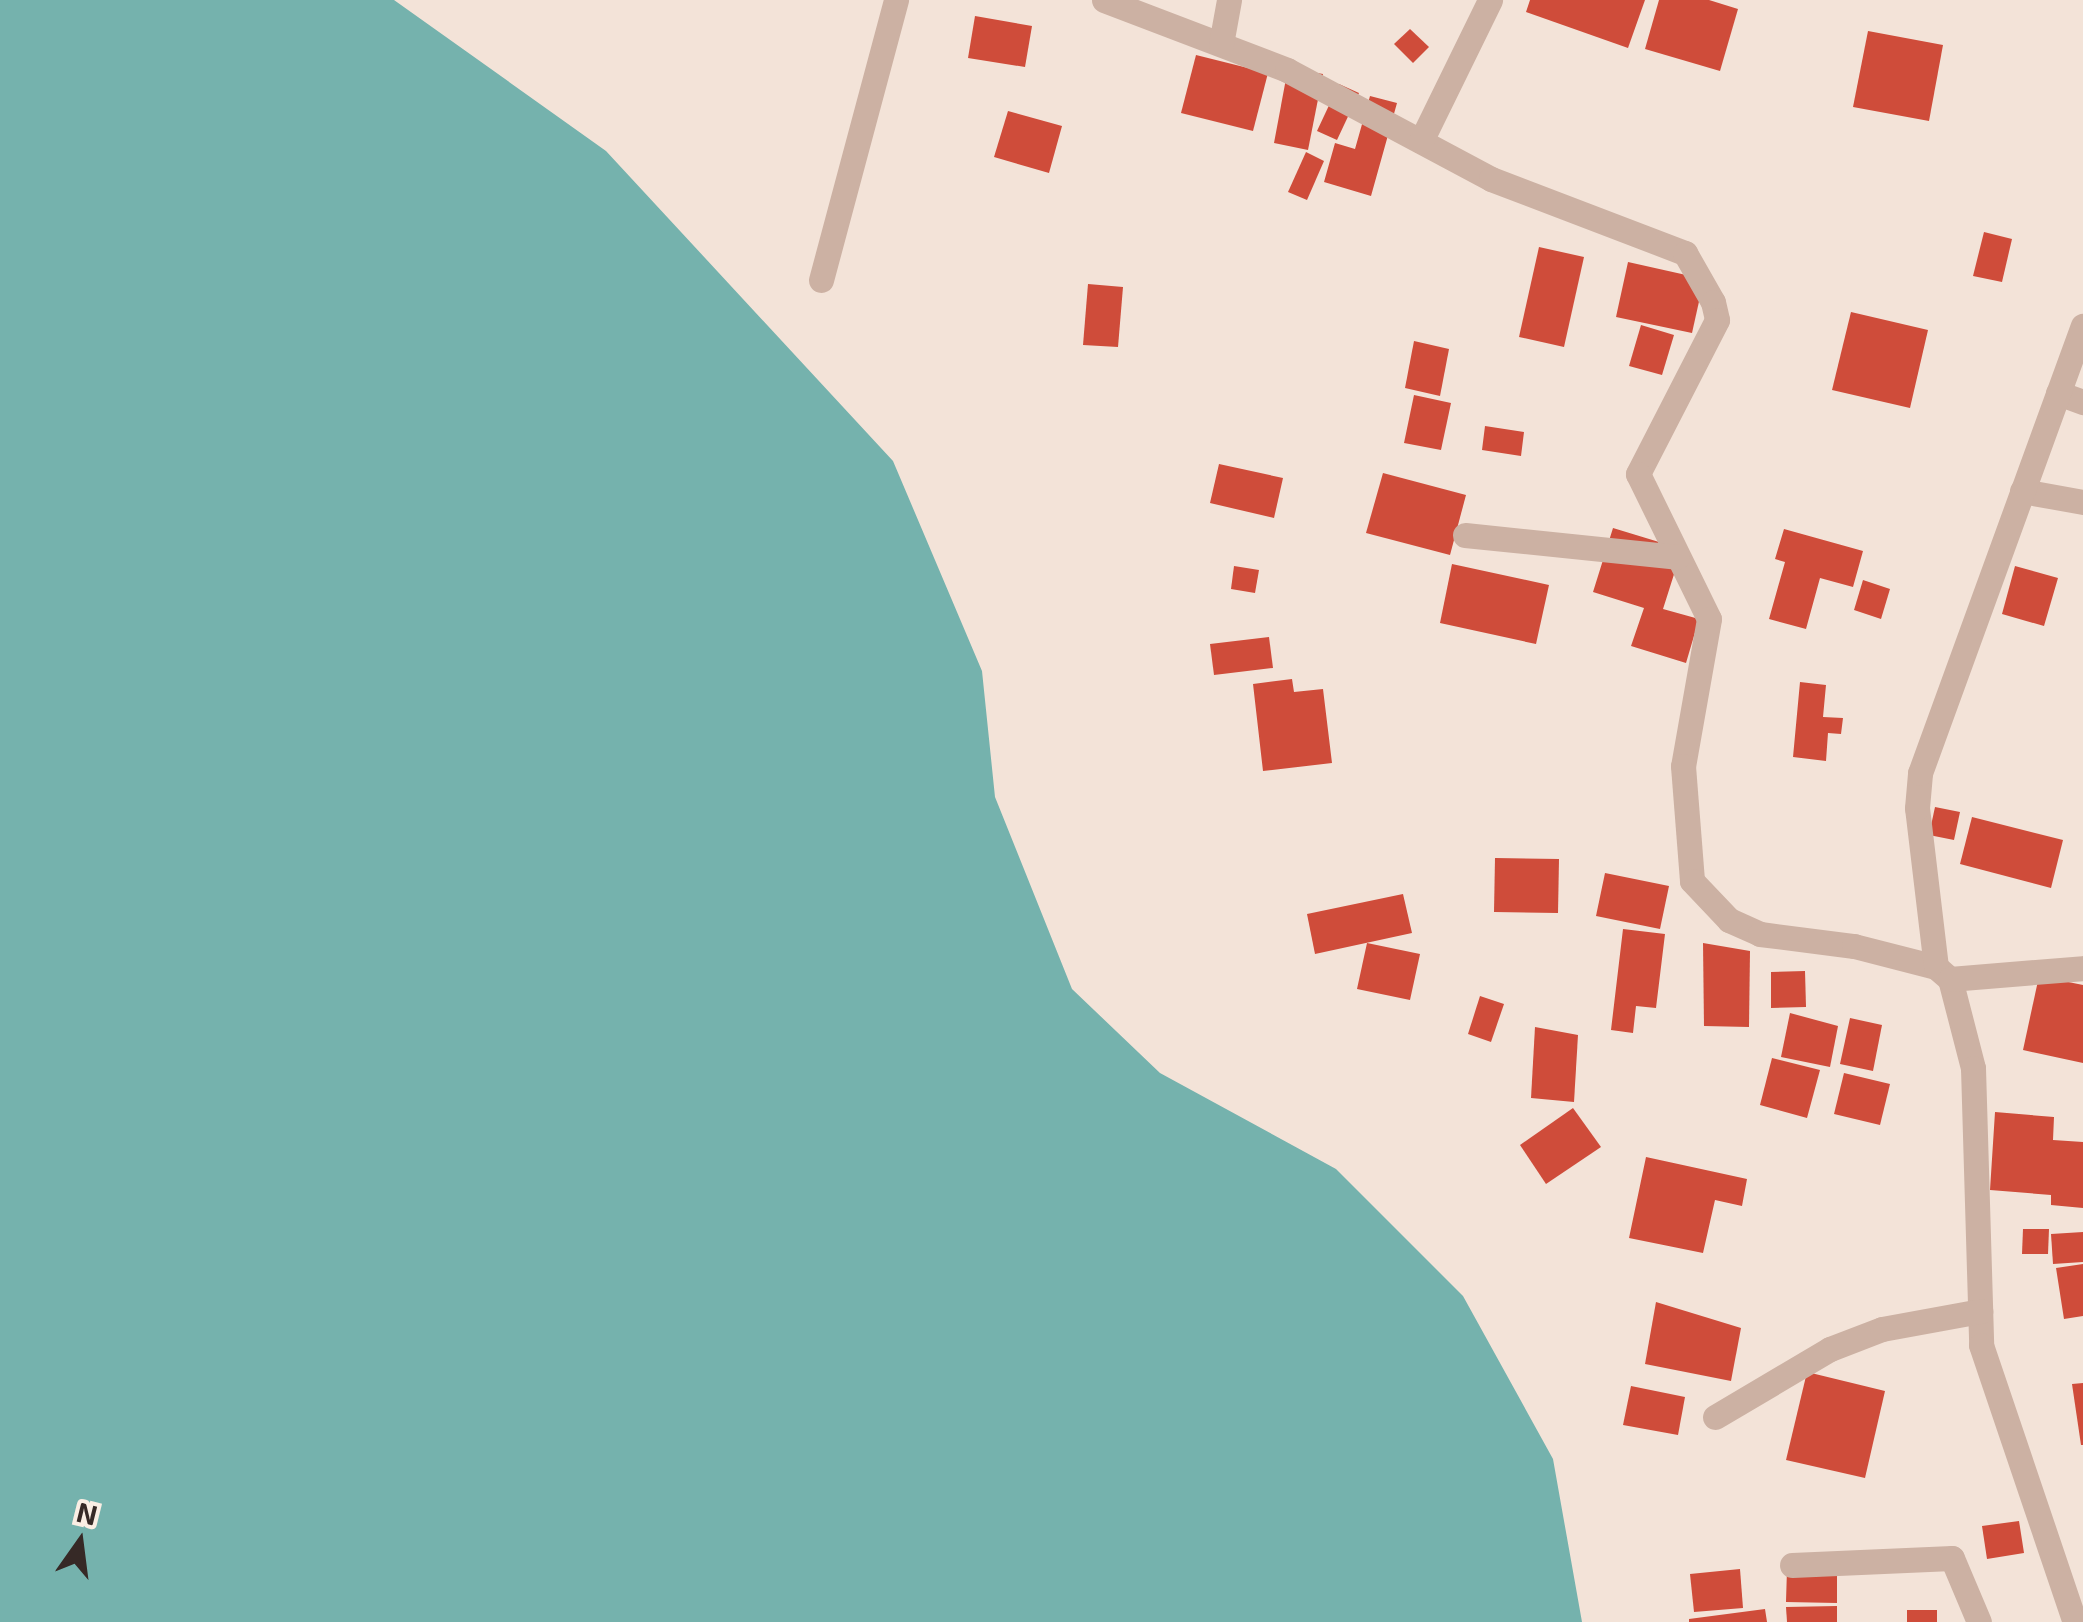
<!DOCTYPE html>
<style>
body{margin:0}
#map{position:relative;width:2083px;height:1622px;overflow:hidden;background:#f3e3d8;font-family:"Exo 2",sans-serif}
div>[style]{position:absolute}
.water>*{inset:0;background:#75b2ad}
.building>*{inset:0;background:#cf4c3a}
.minor>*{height:25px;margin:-12.5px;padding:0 12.5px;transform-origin:12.5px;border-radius:12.5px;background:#ccb1a3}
span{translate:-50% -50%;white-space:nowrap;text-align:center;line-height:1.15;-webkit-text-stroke:8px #faeee4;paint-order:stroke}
.north{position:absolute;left:30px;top:1492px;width:100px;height:100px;-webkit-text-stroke:8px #faeee4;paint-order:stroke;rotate:14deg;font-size:28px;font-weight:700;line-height:40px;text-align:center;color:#362926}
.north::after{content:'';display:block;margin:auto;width:35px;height:45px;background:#362926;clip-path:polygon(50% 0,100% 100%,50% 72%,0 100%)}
</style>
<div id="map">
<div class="water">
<i style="clip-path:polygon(0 0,394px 0,606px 151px,893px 461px,982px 671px,995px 797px,1072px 989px,1160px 1073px,1336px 1169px,1463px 1296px,1553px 1459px,1582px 1622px,0 1622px)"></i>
</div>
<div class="building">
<i style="clip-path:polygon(1530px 0,1645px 0,1628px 48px,1526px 12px)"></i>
<i style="clip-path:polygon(1659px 0,1709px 0,1738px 9px,1720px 71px,1645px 49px)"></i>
<i style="clip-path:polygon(975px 16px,1032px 26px,1025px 67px,968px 58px)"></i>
<i style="clip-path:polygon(1410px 29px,1429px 47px,1413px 63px,1394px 44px)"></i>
<i style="clip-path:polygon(1868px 31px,1943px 45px,1929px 121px,1853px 107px)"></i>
<i style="clip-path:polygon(1196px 55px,1268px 73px,1253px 131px,1181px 113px)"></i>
<i style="clip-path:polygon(1288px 68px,1323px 74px,1308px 150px,1274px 143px)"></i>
<i style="clip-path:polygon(1339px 84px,1359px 93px,1337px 140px,1317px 131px)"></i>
<i style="clip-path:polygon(1370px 96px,1397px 103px,1371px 196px,1324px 182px,1335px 143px,1355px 149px)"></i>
<i style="clip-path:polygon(1008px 111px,1062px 126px,1049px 173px,994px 157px)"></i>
<i style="clip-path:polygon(1306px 152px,1324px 161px,1307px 200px,1288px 192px)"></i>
<i style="clip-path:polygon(1984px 232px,2012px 239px,2002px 282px,1973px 276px)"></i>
<i style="clip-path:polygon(1539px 247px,1584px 257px,1564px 347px,1519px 337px)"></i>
<i style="clip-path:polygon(1628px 262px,1704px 279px,1692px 333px,1616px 317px)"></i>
<i style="clip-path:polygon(1088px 284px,1123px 287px,1118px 347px,1083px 345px)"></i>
<i style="clip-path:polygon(1851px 312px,1928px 330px,1910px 408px,1832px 390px)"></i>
<i style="clip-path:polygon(1641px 325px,1674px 335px,1662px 375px,1629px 366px)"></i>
<i style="clip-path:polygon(1414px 341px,1449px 349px,1440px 396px,1405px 388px)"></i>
<i style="clip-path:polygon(1414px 395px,1451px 403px,1441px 450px,1404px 443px)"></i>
<i style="clip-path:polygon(1485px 426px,1524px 432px,1521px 456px,1482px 450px)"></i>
<i style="clip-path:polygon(1219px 464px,1283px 478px,1274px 518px,1210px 503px)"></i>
<i style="clip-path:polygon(1383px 473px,1466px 495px,1450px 555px,1366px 533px)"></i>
<i style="clip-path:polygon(1613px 528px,1682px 549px,1663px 609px,1699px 619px,1686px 663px,1631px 646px,1644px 608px,1593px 592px)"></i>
<i style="clip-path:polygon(1784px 529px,1863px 551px,1853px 587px,1820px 578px,1806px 629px,1769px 619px,1785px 562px,1775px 559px)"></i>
<i style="clip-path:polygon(1452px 564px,1549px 585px,1536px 644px,1440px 623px)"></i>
<i style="clip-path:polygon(1234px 566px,1259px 570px,1255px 593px,1231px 589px)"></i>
<i style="clip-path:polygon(2015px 566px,2058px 578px,2044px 626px,2002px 614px)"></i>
<i style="clip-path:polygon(1863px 580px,1890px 589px,1881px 619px,1854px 610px)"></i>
<i style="clip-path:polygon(1269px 637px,1273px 668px,1214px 675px,1210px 644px)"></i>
<i style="clip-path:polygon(1292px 679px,1294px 692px,1323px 689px,1332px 763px,1263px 771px,1253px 684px)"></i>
<i style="clip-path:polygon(1800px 682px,1826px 685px,1823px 717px,1843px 718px,1841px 734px,1828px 733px,1826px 761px,1793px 757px)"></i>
<i style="clip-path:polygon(1935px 807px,1960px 812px,1954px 840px,1929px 835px)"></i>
<i style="clip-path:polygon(1972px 817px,2063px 840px,2051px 888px,1960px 864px)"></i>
<i style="clip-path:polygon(1495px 858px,1559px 859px,1558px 913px,1494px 912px)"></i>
<i style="clip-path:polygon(1605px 873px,1669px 886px,1660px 929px,1596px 916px)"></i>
<i style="clip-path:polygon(1403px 894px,1412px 933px,1315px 954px,1307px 914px)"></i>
<i style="clip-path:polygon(1623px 929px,1665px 934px,1656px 1008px,1636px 1006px,1633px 1033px,1611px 1030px)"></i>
<i style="clip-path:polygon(1367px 943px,1420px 954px,1410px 1000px,1357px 989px)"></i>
<i style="clip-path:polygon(1703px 943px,1750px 951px,1749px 1027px,1704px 1026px)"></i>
<i style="clip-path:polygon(1805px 971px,1806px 1007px,1771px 1008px,1771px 972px)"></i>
<i style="clip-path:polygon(2039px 976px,2083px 985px,2083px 1063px,2023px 1050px)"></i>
<i style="clip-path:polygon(1480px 996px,1504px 1004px,1491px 1042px,1468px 1034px)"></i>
<i style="clip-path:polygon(1790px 1013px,1838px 1026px,1830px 1067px,1781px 1057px)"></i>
<i style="clip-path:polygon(1850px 1018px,1882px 1025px,1873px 1071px,1840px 1064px)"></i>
<i style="clip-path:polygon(1535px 1027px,1578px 1035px,1574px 1102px,1531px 1098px)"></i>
<i style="clip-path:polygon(1772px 1058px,1820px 1070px,1807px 1118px,1760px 1105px)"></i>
<i style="clip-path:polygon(1844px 1073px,1890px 1084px,1880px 1125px,1834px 1114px)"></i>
<i style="clip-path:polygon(1573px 1108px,1601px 1147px,1546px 1184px,1520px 1145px)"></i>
<i style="clip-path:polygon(1995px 1112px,2054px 1117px,2053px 1140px,2083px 1142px,2083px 1208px,2051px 1205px,2051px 1195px,1990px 1190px)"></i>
<i style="clip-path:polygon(1646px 1157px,1747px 1179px,1742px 1206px,1715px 1200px,1703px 1253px,1629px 1238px)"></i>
<i style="clip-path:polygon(2023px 1229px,2049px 1229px,2048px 1254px,2022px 1254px)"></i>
<i style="clip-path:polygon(2083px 1232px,2083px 1262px,2053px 1264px,2051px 1234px)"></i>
<i style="clip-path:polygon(2083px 1264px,2083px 1316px,2064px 1319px,2056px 1268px)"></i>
<i style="clip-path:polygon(1656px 1302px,1741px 1328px,1731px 1381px,1645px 1364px)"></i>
<i style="clip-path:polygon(1807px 1372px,1885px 1391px,1865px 1478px,1786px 1460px)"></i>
<i style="clip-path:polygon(2083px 1383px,2083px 1445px,2081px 1445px,2072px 1384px)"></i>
<i style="clip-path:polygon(1631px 1386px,1685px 1397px,1678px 1435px,1623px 1425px)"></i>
<i style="clip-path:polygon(2019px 1521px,2024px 1553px,1987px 1559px,1982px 1526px)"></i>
<i style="clip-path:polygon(1740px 1569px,1743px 1608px,1694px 1612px,1690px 1574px)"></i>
<i style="clip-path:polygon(1787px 1569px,1837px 1570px,1837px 1603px,1786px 1602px)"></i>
<i style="clip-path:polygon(1837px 1606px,1837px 1622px,1787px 1622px,1786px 1607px)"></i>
<i style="clip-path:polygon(1765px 1609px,1767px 1622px,1689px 1622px,1689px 1619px)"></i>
<i style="clip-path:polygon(1907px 1610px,1937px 1610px,1937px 1622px,1907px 1622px)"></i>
</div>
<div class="minor">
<i style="left:1104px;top:0;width:196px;rotate:20.9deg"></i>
<i style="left:1287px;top:70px;width:231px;rotate:28.1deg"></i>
<i style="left:1491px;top:179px;width:208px;rotate:20.9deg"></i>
<i style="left:1685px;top:253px;width:56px;rotate:60.3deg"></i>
<i style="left:1713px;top:302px;width:18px;rotate:77deg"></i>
<i style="left:1717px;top:320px;width:173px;rotate:117.2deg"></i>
<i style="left:1638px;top:474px;width:161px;rotate:63.9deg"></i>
<i style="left:1709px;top:619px;width:149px;rotate:100deg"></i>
<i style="left:1683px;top:766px;width:115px;rotate:85.5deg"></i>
<i style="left:1692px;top:881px;width:54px;rotate:46.5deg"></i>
<i style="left:1729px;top:920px;width:34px;rotate:24deg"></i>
<i style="left:1760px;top:934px;width:95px;rotate:7.3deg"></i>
<i style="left:1854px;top:946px;width:85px;rotate:14.4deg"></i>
<i style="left:1936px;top:967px;width:18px;rotate:41deg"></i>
<i style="left:1950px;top:979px;width:92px;rotate:75.5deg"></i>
<i style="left:1973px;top:1068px;width:277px;rotate:88.3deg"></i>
<i style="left:1981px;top:1345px;width:293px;rotate:71.3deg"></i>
<i style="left:1221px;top:44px;width:45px;rotate:-79.7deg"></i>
<i style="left:1421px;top:141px;width:157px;rotate:-63.9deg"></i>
<i style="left:821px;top:280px;width:290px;rotate:-75deg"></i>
<i style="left:2058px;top:393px;width:27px;rotate:20deg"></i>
<i style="left:2022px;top:491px;width:62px;rotate:10.2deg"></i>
<i style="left:1465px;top:535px;width:213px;rotate:5.9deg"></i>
<i style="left:1936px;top:967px;width:160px;rotate:-96.8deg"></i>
<i style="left:1917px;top:808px;width:35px;rotate:-85deg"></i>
<i style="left:1920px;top:773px;width:476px;rotate:-70deg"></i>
<i style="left:1950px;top:979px;width:133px;rotate:-4.7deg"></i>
<i style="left:1715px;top:1417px;width:134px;rotate:-30.6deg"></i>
<i style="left:1830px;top:1349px;width:56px;rotate:-21deg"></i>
<i style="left:1882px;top:1329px;width:100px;rotate:-10.4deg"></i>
<i style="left:1792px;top:1565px;width:160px;rotate:-2.5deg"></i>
<i style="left:1952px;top:1558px;width:69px;rotate:67.1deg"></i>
</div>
<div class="north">N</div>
</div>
